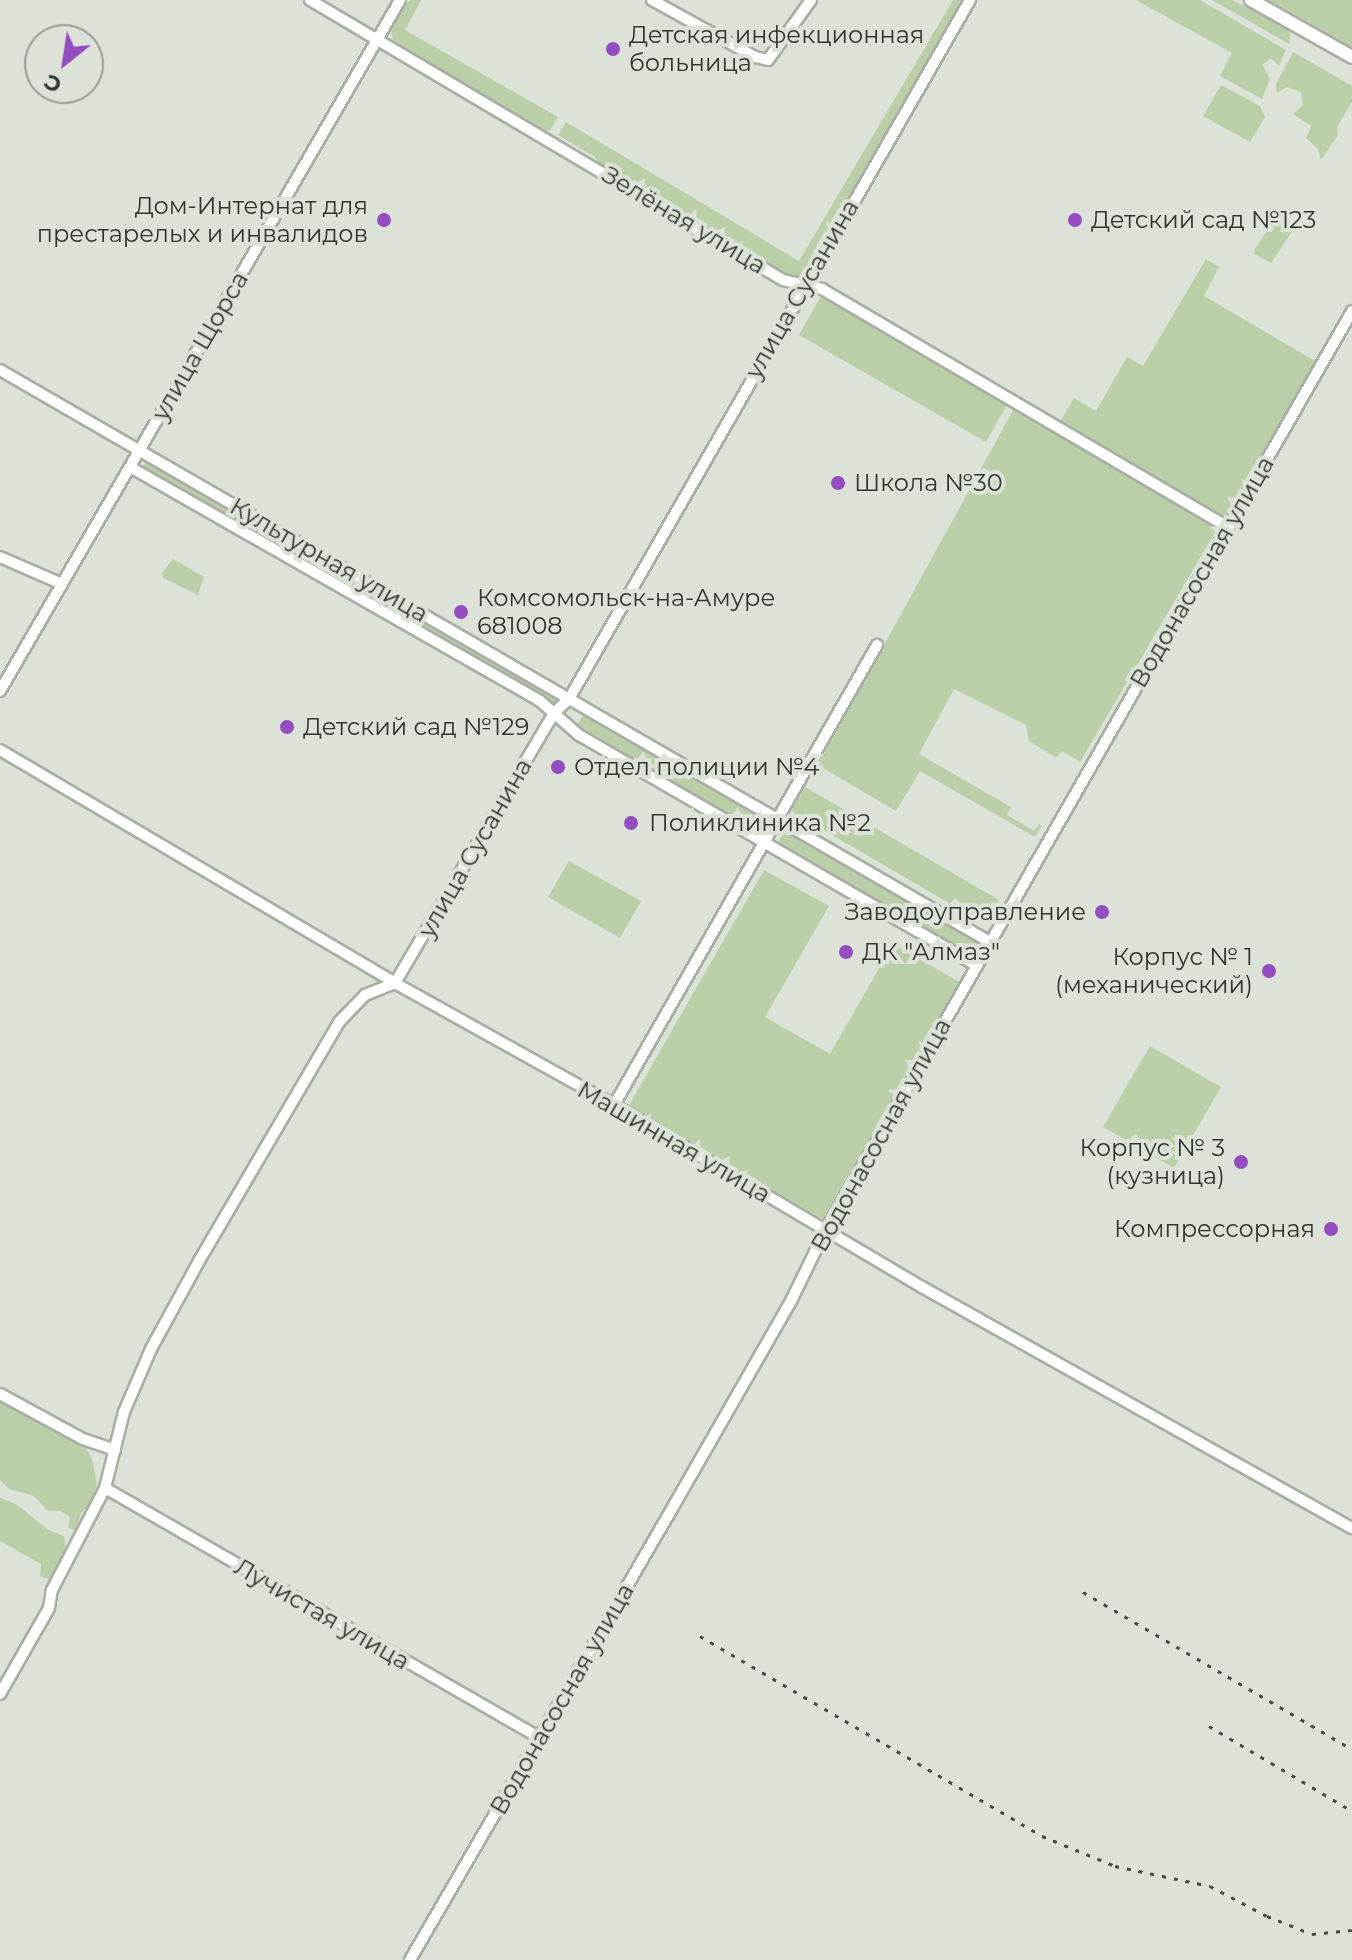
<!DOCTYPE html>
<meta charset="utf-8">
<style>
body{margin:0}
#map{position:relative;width:1352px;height:1960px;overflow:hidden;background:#dce2d7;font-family:Montserrat,sans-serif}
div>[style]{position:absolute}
.green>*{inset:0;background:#bacfa7}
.roads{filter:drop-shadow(2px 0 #a9aea4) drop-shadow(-2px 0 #a9aea4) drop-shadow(0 2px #a9aea4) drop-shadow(0 -2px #a9aea4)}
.minor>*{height:10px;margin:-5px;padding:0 5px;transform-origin:5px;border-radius:5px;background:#fff}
.major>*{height:12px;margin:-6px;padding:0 6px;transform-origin:6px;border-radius:6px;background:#fff}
.rail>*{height:3px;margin-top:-1.5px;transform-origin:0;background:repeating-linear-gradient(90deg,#484a45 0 4px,transparent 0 12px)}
.dots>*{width:22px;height:22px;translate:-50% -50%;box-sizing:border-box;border:4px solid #dce2d7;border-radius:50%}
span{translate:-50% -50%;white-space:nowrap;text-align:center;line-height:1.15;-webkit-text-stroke:8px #dce2d7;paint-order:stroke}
.poi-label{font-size:24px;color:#333531}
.left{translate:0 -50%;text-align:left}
.right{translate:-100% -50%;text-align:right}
.street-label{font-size:24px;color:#333531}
.north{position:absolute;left:24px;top:24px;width:80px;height:80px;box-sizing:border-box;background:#dce2d7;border:2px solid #989d95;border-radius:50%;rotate:210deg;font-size:22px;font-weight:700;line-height:32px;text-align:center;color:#333531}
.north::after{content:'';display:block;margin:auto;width:28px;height:36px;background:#934dc0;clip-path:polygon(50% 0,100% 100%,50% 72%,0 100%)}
</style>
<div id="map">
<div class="green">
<i style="clip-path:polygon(411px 0,421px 0,405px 30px,558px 117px,550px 130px,543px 131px,393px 41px,390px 26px,401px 7px)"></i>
<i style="clip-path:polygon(953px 0,964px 0,803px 275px,797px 278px,785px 276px,599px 164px,595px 157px,558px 135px,566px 122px,799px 261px)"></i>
<i style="clip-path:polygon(1136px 0,1200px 0,1286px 50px,1279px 66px,1271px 58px,1262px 65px,1270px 78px,1262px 99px,1220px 76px,1232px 53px)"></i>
<i style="clip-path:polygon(1212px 0,1232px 0,1286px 28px,1290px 33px,1289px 44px)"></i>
<i style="clip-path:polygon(1269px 0,1352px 0,1352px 47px)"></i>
<i style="clip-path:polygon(1293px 52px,1352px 86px,1352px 102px,1337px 127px,1338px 135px,1321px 160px,1318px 149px,1306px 138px,1311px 126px,1293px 114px,1303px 105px,1301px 92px,1287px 87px,1277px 93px,1276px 84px)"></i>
<i style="clip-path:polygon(1221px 85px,1260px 106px,1265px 117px,1250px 142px,1203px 116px)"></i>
<i style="clip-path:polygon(1276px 218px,1291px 227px,1291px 233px,1271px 263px,1254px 254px,1254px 250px)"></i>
<i style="clip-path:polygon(1206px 259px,1219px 267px,1204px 296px,1315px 361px,1314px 369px,1227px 517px,1219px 517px,1060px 422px,1074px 398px,1096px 411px,1127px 357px,1143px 366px)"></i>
<i style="clip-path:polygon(821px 296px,1008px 403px,986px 442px,799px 335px)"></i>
<i style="clip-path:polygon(1015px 407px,1214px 523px,1216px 531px,1080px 762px,1062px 751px,1056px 758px,1029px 741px,1026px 725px,954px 689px,919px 754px,1011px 807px,1007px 815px,1034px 831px,1039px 824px,1042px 825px,1035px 837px,920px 771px,896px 811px,818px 765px)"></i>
<i style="clip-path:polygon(147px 460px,558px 697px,559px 703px,553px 704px,143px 467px)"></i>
<i style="clip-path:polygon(173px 559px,204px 577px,198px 595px,163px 578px,162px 573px)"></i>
<i style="clip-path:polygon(584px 714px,769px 822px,762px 833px,577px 725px)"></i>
<i style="clip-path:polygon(805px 787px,999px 900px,985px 924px,791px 811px)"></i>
<i style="clip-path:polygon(784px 832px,978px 943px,971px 954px,778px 843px)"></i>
<i style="clip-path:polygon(569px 861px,641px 901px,620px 938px,548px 897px)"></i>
<i style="clip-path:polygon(764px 870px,829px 906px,765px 1017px,830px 1054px,893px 944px,959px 982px,823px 1219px,628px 1107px)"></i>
<i style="clip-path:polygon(1150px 1046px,1221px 1087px,1174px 1168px,1103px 1127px)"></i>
<i style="clip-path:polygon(0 1400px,85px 1445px,93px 1463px,97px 1485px,92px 1503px,81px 1513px,76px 1531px,68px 1528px,70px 1517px,61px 1511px,48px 1511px,34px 1496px,9px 1489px,0 1480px)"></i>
<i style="clip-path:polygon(0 1498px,16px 1504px,48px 1530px,64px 1536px,66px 1552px,50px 1580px,40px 1576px,41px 1564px,0 1541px)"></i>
</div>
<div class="roads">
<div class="minor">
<i style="left:310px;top:0;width:550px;rotate:30.62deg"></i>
<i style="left:783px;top:280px;width:40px;rotate:13deg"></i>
<i style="left:822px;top:289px;width:471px;rotate:30.4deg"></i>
<i style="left:652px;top:0;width:118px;rotate:29deg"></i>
<i style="left:755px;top:57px;width:13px;rotate:13deg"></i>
<i style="left:768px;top:60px;width:74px;rotate:-54.4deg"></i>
<i style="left:0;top:370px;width:1143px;rotate:30.02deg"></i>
<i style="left:130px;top:467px;width:472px;rotate:29.7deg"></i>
<i style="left:540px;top:701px;width:52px;rotate:41.1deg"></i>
<i style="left:579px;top:735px;width:460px;rotate:30.1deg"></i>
<i style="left:0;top:557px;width:68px;rotate:23.5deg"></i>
<i style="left:0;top:691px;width:798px;rotate:-59.93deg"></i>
<i style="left:0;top:750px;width:459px;rotate:30.5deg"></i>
<i style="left:395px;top:983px;width:251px;rotate:29.1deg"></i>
<i style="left:614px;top:1105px;width:358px;rotate:30.6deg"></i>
<i style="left:922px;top:1287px;width:493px;rotate:29.3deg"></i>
<i style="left:614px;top:1105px;width:530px;rotate:-60.24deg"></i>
<i style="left:0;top:1394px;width:94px;rotate:28.5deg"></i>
<i style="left:83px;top:1439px;width:34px;rotate:19deg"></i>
<i style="left:105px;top:1488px;width:502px;rotate:29.89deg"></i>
<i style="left:0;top:1694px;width:99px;rotate:-60.3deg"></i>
<i style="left:49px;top:1608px;width:18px;rotate:-81deg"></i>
<i style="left:52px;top:1590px;width:115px;rotate:-62.5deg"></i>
<i style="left:105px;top:1488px;width:78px;rotate:-76deg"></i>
<i style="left:124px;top:1412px;width:69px;rotate:-66.8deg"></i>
<i style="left:151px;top:1349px;width:100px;rotate:-61.4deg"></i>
<i style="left:199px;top:1261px;width:277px;rotate:-59.6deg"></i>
<i style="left:339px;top:1022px;width:37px;rotate:-46deg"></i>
<i style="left:365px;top:995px;width:32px;rotate:-22deg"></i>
<i style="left:395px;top:983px;width:313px;rotate:-59.5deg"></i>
<i style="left:554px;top:713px;width:21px;rotate:-43deg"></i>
<i style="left:569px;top:699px;width:806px;rotate:-60.16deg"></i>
<i style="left:410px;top:1960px;width:516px;rotate:-59.86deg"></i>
<i style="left:669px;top:1514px;width:248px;rotate:-60.2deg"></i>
<i style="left:792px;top:1299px;width:76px;rotate:-64.1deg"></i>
<i style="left:825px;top:1231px;width:1060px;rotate:-60.19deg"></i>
</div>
<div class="major">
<i style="left:1251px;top:0;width:116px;rotate:29.4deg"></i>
</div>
</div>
<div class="rail">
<i style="left:1083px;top:1592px;width:311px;rotate:30.3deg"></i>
<i style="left:700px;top:1636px;width:396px;rotate:30.3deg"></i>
<i style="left:1042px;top:1836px;width:79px;rotate:22.3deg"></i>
<i style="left:1115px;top:1866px;width:97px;rotate:11.9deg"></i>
<i style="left:1210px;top:1886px;width:64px;rotate:27.8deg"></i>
<i style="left:1267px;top:1916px;width:48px;rotate:21.8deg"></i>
<i style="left:1312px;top:1934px;width:40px;rotate:-5.7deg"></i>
<i style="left:1209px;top:1726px;width:166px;rotate:30.7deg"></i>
</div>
<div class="dots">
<i style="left:613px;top:49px;background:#934dc0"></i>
<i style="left:384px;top:220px;background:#934dc0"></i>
<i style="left:1075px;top:220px;background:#934dc0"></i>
<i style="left:838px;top:483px;background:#934dc0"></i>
<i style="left:461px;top:612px;background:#934dc0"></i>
<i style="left:287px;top:727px;background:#934dc0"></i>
<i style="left:558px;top:767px;background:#934dc0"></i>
<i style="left:631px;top:823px;background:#934dc0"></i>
<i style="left:1102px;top:912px;background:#934dc0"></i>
<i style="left:846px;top:952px;background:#934dc0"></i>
<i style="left:1269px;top:971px;background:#934dc0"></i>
<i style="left:1241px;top:1162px;background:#934dc0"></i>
<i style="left:1331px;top:1229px;background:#934dc0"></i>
</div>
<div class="poi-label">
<span class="left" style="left:629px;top:49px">Детская инфекционная<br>больница</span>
<span class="right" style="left:368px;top:220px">Дом-Интернат для<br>престарелых и инвалидов</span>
<span class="left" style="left:1091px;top:220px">Детский сад №123</span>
<span class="left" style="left:854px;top:483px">Школа №30</span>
<span class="left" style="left:477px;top:612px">Комсомольск-на-Амуре<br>681008</span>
<span class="left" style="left:303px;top:727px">Детский сад №129</span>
<span class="left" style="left:574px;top:767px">Отдел полиции №4</span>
<span class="left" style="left:649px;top:823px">Поликлиника №2</span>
<span class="right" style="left:1086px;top:912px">Заводоуправление</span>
<span class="left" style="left:862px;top:952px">ДК "Алмаз"</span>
<span class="right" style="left:1253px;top:971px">Корпус № 1<br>(механический)</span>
<span class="right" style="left:1225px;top:1162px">Корпус № 3<br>(кузница)</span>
<span class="right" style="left:1315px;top:1229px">Компрессорная</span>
</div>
<div class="street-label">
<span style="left:684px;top:220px;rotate:31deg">Зелёная улица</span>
<span style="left:802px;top:289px;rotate:-60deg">улица Сусанина</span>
<span style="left:200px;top:346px;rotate:-60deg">улица Щорса</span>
<span style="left:329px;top:560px;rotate:30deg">Культурная улица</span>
<span style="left:1202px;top:572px;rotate:-60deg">Водонасосная улица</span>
<span style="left:475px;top:848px;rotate:-60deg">улица Сусанина</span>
<span style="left:881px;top:1135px;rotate:-61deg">Водонасосная улица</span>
<span style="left:674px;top:1142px;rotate:30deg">Машинная улица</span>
<span style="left:322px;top:1614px;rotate:30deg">Лучистая улица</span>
<span style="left:562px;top:1699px;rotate:-60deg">Водонасосная улица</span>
</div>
<div class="north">С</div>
</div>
